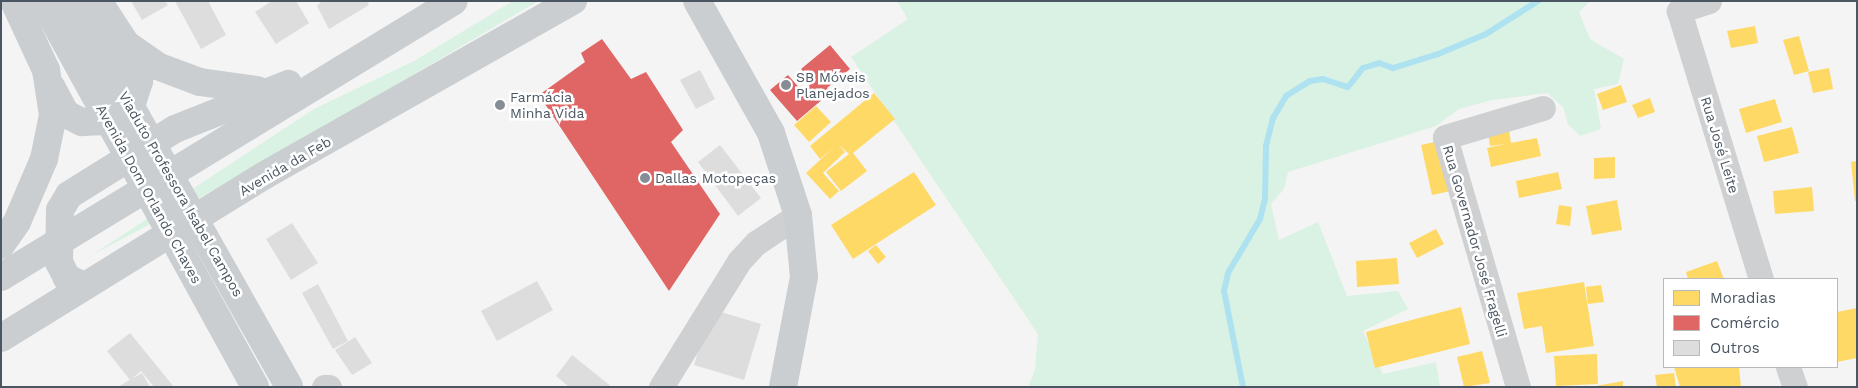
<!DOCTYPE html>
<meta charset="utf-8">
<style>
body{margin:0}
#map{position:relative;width:1858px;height:388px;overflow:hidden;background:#f4f4f4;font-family:"Work Sans",sans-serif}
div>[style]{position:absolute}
.green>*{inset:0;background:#d9f2e3}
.homes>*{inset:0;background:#ffd966}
.shops>*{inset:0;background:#e06666}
.stream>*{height:6px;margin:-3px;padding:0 3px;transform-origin:3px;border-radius:3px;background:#aee2f0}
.building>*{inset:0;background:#ddddde}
.minor>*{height:25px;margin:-12.5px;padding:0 12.5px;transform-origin:12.5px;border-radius:12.5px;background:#ced0d2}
.primary>*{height:28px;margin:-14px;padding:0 14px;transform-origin:14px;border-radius:14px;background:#caced1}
.primary-bridge>*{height:28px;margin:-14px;padding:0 14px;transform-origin:14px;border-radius:14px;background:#caced1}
.dots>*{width:14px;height:14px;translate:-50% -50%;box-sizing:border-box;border:2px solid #fff;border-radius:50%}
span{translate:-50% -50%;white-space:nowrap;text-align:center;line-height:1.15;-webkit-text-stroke:5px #fff;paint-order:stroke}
.poi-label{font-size:14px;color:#4a5661}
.left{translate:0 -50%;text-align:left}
.street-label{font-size:14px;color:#4a5661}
.frame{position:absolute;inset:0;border:2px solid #4a5661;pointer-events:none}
.legend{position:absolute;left:1663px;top:278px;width:175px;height:90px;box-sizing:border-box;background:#fff;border:1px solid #b7bbc0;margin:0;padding:6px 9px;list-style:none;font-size:15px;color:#4a5661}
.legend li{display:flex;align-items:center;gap:10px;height:25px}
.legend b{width:25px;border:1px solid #b7bbc0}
</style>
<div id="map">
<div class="green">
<i style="clip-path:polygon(513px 1px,538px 1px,250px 171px,92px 255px,314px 109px,416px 60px)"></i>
<i style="clip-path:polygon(897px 1px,1590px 1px,1579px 12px,1590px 39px,1624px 59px,1618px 84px,1594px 89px,1601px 129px,1580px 136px,1568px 124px,1563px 107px,1547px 93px,1492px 100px,1459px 109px,1436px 126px,1288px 172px,1284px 189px,1271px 204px,1279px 240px,1318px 222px,1347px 296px,1398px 291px,1408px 309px,1363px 331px,1383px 374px,1436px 362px,1440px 387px,1028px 387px,1035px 370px,1038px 334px,851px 57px,908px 19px)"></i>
</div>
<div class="homes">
<i style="clip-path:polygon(1755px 26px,1758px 43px,1731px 48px,1727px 31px)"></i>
<i style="clip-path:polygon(1799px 36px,1809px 71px,1794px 75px,1783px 40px)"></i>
<i style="clip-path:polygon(1829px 68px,1833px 89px,1813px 93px,1808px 72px)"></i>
<i style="clip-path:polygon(1621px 85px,1627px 102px,1603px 110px,1597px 94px)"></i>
<i style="clip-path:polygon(874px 93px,895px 119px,853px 153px,867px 171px,841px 191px,826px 172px,849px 154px,838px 144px,845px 152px,823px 173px,839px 191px,830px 199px,806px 173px,834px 147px,820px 159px,810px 146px)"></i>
<i style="clip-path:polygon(1650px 98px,1655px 112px,1638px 118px,1632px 105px)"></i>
<i style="clip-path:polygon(1775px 99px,1782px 122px,1746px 133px,1739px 109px)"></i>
<i style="clip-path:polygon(816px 106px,831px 122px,809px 142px,794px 125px)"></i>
<i style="clip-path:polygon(1792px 127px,1799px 153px,1764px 162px,1757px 136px)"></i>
<i style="clip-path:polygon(1509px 130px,1511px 143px,1537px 138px,1541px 156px,1491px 167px,1487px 148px,1505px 144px,1490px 146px,1488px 133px)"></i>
<i style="clip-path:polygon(1439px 141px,1451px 191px,1432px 195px,1421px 145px)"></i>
<i style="clip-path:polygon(1615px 157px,1615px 178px,1594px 179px,1594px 158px)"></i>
<i style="clip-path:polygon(1857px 161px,1857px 201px,1855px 201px,1851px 162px)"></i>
<i style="clip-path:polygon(914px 172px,936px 205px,853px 259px,831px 225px)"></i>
<i style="clip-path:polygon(1558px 172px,1562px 189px,1519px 198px,1516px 181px)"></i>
<i style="clip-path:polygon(1812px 187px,1814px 211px,1775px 214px,1773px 191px)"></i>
<i style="clip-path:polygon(1617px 200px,1622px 230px,1592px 235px,1586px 206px)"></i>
<i style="clip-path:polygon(1559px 205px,1572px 207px,1570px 226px,1556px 224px)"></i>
<i style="clip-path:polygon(1436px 229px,1444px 244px,1417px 258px,1409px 243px)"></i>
<i style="clip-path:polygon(876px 245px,886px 257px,878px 264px,868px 251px)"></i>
<i style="clip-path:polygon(1397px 258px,1399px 284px,1357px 287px,1356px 261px)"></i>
<i style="clip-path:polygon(1717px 261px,1724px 279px,1688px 279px,1686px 272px)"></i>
<i style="clip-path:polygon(1584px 282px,1594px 346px,1546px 353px,1542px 326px,1524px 329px,1517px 293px)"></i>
<i style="clip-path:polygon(1601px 285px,1604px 302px,1588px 304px,1586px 287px)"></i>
<i style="clip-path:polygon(1461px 307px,1470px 344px,1375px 368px,1366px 332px)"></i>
<i style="clip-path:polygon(1857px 308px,1857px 358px,1837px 362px,1837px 312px)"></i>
<i style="clip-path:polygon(1482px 351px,1490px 383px,1464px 387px,1457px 357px)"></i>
<i style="clip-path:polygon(1597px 354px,1598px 384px,1556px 386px,1554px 356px)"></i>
<i style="clip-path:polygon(1674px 367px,1739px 367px,1741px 387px,1680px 387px)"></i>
<i style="clip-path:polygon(1674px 373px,1676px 387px,1657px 387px,1655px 375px)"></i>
<i style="clip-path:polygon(1623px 381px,1623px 387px,1596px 387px,1596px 386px)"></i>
</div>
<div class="shops">
<i style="clip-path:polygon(602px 39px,631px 79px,646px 72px,683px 130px,671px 142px,720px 214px,669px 291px,539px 95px,585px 62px,581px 53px)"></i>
<i style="clip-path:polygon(830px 45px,850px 69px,827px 88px,830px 93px,797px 121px,770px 90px,788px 75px,802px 91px,813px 82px,801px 69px)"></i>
</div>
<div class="stream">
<i style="left:1243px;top:387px;width:98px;rotate:-101.2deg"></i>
<i style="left:1224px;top:291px;width:18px;rotate:-77deg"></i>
<i style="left:1228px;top:273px;width:63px;rotate:-59.3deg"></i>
<i style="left:1260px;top:219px;width:21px;rotate:-76deg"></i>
<i style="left:1265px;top:199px;width:53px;rotate:-88.9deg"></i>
<i style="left:1266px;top:146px;width:29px;rotate:-76deg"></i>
<i style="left:1273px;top:118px;width:26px;rotate:-59deg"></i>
<i style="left:1286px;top:96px;width:28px;rotate:-32deg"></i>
<i style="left:1310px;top:81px;width:13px;rotate:-9deg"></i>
<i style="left:1323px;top:79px;width:26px;rotate:18deg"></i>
<i style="left:1348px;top:87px;width:24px;rotate:-52deg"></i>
<i style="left:1363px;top:68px;width:17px;rotate:-17deg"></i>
<i style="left:1379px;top:63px;width:15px;rotate:20deg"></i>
<i style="left:1393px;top:68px;width:47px;rotate:-17.3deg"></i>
<i style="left:1438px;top:54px;width:52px;rotate:-22.6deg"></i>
<i style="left:1486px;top:34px;width:62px;rotate:-32.4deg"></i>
</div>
<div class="building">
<i style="clip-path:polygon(131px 1px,165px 1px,168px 5px,142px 20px)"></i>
<i style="clip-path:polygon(175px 1px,208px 1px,226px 35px,201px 49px)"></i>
<i style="clip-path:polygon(272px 1px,296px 1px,309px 23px,276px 44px,255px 12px)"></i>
<i style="clip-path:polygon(322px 1px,367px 1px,369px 5px,329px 29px,317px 6px)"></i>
<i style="clip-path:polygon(700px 70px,715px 99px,696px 109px,680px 80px)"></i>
<i style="clip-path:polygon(720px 145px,761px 198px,738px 216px,698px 162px)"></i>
<i style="clip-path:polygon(292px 223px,318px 263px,291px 280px,266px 239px)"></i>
<i style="clip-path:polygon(537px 281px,553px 310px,497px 341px,481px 311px)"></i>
<i style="clip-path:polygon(318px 284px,348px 341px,333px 349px,302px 293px)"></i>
<i style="clip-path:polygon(711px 309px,761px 324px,744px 380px,694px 365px)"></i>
<i style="clip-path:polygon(130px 333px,174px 387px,154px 387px,141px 371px,130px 380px,107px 351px)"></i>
<i style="clip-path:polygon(355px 337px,372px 363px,352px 375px,335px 350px)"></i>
<i style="clip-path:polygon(572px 355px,612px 387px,569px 387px,556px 376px)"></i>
<i style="clip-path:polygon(142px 373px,150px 387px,118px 387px,131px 379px)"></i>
</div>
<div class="minor">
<i style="left:1709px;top:1px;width:32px;rotate:162deg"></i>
<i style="left:1679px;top:11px;width:280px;rotate:73deg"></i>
<i style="left:1788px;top:367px;width:21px;rotate:71deg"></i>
<i style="left:324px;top:387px;width:5px"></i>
<i style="left:661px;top:387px;width:148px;rotate:-58.2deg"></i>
<i style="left:739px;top:261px;width:25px;rotate:-47deg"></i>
<i style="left:756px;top:243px;width:50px;rotate:-33.7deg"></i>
<i style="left:1518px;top:387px;width:260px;rotate:-106.3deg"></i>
<i style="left:1445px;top:137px;width:102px;rotate:-16.5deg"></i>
</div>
<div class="primary">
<i style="left:98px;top:1px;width:51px;rotate:56.9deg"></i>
<i style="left:126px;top:44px;width:38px;rotate:35deg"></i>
<i style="left:157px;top:66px;width:46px;rotate:20.4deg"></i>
<i style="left:200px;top:82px;width:58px;rotate:8deg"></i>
<i style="left:697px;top:1px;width:151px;rotate:60.7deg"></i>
<i style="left:771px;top:133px;width:86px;rotate:71.8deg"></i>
<i style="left:798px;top:215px;width:62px;rotate:84.5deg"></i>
<i style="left:804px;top:277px;width:112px;rotate:100.8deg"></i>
<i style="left:52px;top:88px;width:30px;rotate:62deg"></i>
<i style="left:66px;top:114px;width:18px;rotate:27deg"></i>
<i style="left:82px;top:122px;width:25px;rotate:-2deg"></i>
<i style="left:107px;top:121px;width:15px;rotate:-28deg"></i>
<i style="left:120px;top:114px;width:19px;rotate:-47deg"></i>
<i style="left:133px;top:100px;width:20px;rotate:-72deg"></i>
<i style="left:139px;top:81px;width:39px;rotate:-109deg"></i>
<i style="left:1px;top:245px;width:28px;rotate:-55deg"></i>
<i style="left:17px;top:222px;width:69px;rotate:-66.8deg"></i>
<i style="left:44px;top:159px;width:45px;rotate:-78.4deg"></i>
<i style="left:53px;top:115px;width:46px;rotate:-98.8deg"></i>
<i style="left:46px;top:70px;width:76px;rotate:-114.9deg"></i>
<i style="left:1px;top:277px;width:530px;rotate:-31.35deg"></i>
<i style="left:84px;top:286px;width:19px;rotate:-155deg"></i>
<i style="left:67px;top:278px;width:18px;rotate:-117deg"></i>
<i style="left:59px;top:262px;width:52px;rotate:-88.9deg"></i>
<i style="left:60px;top:210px;width:17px;rotate:-59deg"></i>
<i style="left:69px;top:195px;width:125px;rotate:-31.9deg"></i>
<i style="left:175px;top:129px;width:122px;rotate:-21.7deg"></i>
<i style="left:1px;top:338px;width:310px;rotate:-31.7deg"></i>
<i style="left:265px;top:175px;width:354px;rotate:-29.5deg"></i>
</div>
<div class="primary-bridge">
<i style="left:43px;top:1px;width:440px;rotate:61.2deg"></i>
<i style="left:71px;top:1px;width:443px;rotate:60.5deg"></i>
</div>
<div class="dots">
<i style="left:786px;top:85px;background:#868d94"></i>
<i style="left:500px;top:105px;background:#868d94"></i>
<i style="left:645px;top:178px;background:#868d94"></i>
</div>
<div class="poi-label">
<span class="left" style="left:796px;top:85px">SB Móveis<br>Planejados</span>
<span class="left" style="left:510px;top:105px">Farmácia<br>Minha Vida</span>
<span class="left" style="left:655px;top:178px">Dallas Motopeças</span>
</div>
<div class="street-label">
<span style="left:1720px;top:145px;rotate:73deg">Rua José Leite</span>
<span style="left:285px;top:166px;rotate:-30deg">Avenida da Feb</span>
<span style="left:149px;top:194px;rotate:61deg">Avenida Dom Orlando Chaves</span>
<span style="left:181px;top:194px;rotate:60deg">Viaduto Professora Isabel Campos</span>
<span style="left:1475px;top:241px;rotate:74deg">Rua Governador José Fragelli</span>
</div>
<div class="frame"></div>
<ul class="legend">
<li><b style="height:14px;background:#ffd966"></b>Moradias</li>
<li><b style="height:14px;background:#e06666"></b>Comércio</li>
<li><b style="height:14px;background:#ddddde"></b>Outros</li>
</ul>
</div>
